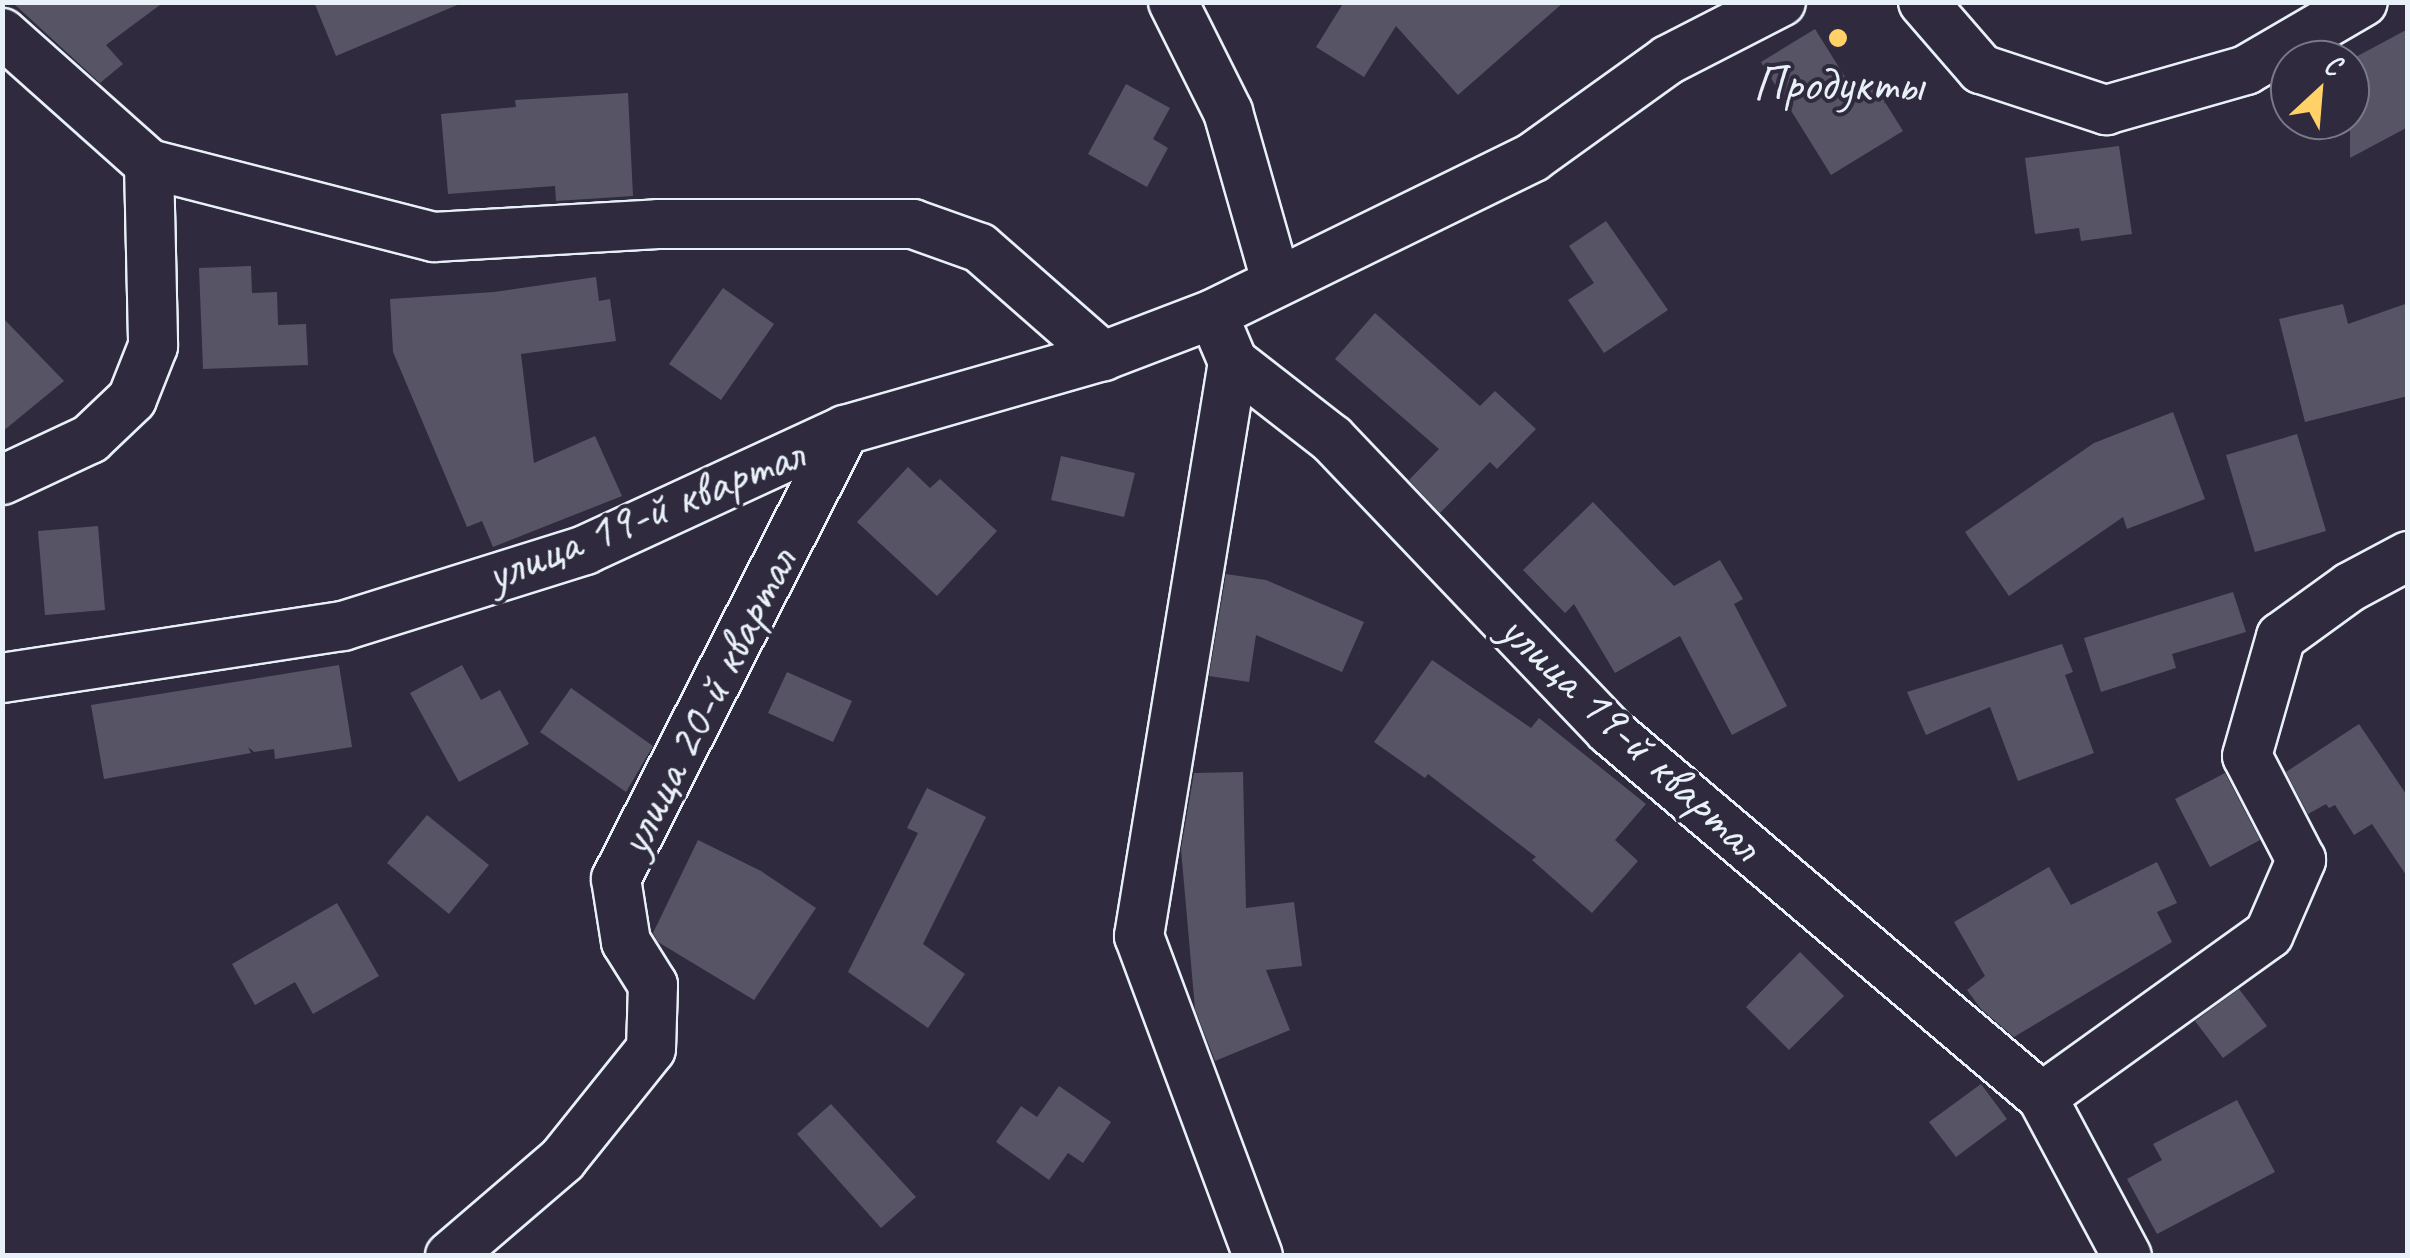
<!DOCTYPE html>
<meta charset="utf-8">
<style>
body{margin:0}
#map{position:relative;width:2410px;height:1258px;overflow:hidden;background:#2f2a3d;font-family:Caveat,sans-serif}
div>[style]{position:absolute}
.building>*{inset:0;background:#575565}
.roads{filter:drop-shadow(2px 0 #e8f1f8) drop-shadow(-2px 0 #e8f1f8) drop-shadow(0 2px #e8f1f8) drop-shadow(0 -2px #e8f1f8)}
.street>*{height:48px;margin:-24px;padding:0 24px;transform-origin:24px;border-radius:24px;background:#2f2a3d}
.dots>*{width:28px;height:28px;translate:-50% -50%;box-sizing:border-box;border:5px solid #2f2a3d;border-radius:50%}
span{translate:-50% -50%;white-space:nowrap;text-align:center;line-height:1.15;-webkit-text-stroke:8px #2f2a3d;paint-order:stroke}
.poi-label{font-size:50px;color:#e8f1f8}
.street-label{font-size:50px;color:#e8f1f8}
.frame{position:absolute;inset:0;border:5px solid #e8f1f8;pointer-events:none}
.north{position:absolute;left:2270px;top:40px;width:100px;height:100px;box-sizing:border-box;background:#2f2a3d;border:2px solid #797a88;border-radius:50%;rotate:26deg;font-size:28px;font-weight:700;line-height:40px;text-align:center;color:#e8f1f8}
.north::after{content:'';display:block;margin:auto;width:35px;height:45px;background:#ffd166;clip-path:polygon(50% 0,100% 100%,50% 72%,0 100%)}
</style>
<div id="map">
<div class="building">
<i style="clip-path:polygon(12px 2px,164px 2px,106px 45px,123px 64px,100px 83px)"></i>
<i style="clip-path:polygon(314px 2px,462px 2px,462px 3px,336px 56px)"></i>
<i style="clip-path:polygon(1344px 2px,1564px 2px,1458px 95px,1396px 26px,1364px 77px,1316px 47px)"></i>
<i style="clip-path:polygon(1815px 29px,1857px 96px,1875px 86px,1903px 131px,1831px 175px,1761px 62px)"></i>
<i style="clip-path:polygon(2408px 29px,2408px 127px,2350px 158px,2350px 60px)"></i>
<i style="clip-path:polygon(1126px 84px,1170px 108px,1153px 139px,1168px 148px,1147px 187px,1088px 154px)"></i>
<i style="clip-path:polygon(628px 93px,633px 196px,556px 201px,555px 186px,448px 194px,441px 114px,516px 107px,515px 100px)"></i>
<i style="clip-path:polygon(2119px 146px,2132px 234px,2081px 241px,2079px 228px,2035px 234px,2025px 158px)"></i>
<i style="clip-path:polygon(1606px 221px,1668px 310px,1604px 353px,1568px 300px,1594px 283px,1569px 246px)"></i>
<i style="clip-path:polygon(251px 266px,252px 293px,277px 292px,278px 325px,306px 324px,308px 365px,203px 369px,199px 268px)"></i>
<i style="clip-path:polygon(596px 277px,599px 301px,610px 299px,616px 341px,521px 354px,534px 463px,595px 436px,622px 496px,493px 547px,482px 521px,467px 527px,393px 352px,390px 299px,494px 292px)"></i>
<i style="clip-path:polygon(723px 288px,774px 324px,721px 400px,669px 364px)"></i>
<i style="clip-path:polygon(2408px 303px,2408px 396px,2305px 422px,2279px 319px,2343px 304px,2348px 324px)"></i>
<i style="clip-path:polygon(1375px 313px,1480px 406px,1495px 391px,1536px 429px,1497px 469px,1490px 462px,1440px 513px,1409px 480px,1439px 449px,1335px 359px)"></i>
<i style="clip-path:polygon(2px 317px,64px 381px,2px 432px)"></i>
<i style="clip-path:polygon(2173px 412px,2205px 499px,2127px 529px,2123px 517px,2009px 596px,1965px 532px,2094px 443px)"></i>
<i style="clip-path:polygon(2297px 434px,2326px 531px,2255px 552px,2226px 455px)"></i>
<i style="clip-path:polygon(1061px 456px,1135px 473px,1124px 517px,1051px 500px)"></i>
<i style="clip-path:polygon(908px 467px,930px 488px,940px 479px,997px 531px,937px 596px,857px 522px)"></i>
<i style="clip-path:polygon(1593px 502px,1674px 586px,1720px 560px,1743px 599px,1734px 604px,1787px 706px,1732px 735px,1680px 636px,1615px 673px,1574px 604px,1565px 613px,1523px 570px)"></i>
<i style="clip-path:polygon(98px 526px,105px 610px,45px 615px,38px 531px)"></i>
<i style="clip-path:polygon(1226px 574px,1266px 580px,1364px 622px,1342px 672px,1256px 635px,1249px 682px,1209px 676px)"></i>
<i style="clip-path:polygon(2233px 592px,2246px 632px,2172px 654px,2176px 668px,2101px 692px,2084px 638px)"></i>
<i style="clip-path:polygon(2062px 644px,2073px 672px,2065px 675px,2094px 753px,2018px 781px,1990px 707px,1926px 735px,1907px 692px)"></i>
<i style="clip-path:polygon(1432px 660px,1531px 728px,1539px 718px,1646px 804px,1615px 840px,1638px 861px,1592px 913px,1532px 860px,1536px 857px,1428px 774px,1425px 778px,1374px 742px)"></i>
<i style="clip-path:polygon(339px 665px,352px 747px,275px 759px,274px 749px,254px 752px,248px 747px,251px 753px,104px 779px,91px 705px)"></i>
<i style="clip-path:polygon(462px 665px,481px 700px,500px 690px,529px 744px,459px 782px,410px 693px)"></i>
<i style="clip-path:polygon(787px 672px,852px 701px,833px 742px,768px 713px)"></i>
<i style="clip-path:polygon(571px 688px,653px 746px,626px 792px,540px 732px)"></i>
<i style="clip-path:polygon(2359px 724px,2408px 797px,2408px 878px,2372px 824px,2354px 835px,2335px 805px,2329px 808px,2326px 804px,2308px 814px,2286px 772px)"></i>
<i style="clip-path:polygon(1243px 772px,1246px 908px,1294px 902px,1302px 966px,1266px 970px,1290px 1030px,1215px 1061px,1195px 1009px,1181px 849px,1194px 773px)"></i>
<i style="clip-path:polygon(2225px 773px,2260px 840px,2210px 867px,2175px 799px)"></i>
<i style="clip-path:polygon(927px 788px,986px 817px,923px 944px,965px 974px,928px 1028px,848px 972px,918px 833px,907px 828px)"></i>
<i style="clip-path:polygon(427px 815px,489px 865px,449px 914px,387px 863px)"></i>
<i style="clip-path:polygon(698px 840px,761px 871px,816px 908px,754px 1000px,658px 942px,653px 933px)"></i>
<i style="clip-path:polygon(2157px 862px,2177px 903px,2157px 912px,2172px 942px,2014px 1037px,1981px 1009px,1967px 990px,1985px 976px,1954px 922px,2049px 867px,2071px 905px)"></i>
<i style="clip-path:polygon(337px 903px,379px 976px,313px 1014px,295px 982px,255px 1005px,232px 964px)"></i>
<i style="clip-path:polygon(1800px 952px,1844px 996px,1789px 1050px,1746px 1007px)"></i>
<i style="clip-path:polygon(2239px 989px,2267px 1026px,2223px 1058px,2195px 1021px)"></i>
<i style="clip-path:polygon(1981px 1084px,2007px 1119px,1956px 1157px,1929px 1122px)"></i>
<i style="clip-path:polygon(1059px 1086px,1111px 1122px,1083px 1163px,1068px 1153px,1049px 1180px,996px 1142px,1021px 1106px,1037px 1117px)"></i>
<i style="clip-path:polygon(2237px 1100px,2275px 1172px,2157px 1234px,2127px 1179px,2162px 1160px,2153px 1144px)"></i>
<i style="clip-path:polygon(831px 1104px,916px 1197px,881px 1228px,797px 1134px)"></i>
</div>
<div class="roads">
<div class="street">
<i style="left:1173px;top:2px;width:123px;rotate:63.4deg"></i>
<i style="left:1228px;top:112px;width:176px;rotate:74.1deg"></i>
<i style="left:1923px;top:2px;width:89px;rotate:49.1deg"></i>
<i style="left:1981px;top:69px;width:132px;rotate:18.2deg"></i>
<i style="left:2106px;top:110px;width:146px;rotate:-15.9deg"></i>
<i style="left:2246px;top:70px;width:135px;rotate:-30.2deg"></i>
<i style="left:2px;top:33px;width:197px;rotate:41.7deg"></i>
<i style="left:149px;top:164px;width:182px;rotate:88.7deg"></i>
<i style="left:153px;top:346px;width:57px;rotate:111.6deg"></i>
<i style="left:132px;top:399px;width:58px;rotate:136.4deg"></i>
<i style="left:90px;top:439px;width:97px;rotate:155deg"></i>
<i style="left:149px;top:164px;width:294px;rotate:14.4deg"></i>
<i style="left:434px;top:237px;width:224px;rotate:-3.3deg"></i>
<i style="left:658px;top:224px;width:255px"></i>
<i style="left:913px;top:224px;width:71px;rotate:19.7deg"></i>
<i style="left:980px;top:248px;width:164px;rotate:41.3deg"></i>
<i style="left:1222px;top:336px;width:28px;rotate:67deg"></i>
<i style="left:1233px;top:362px;width:582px;rotate:99.3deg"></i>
<i style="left:1139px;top:936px;width:341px;rotate:69.6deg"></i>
<i style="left:1233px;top:362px;width:125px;rotate:37.9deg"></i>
<i style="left:1332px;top:439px;width:402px;rotate:46.4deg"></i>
<i style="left:1609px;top:730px;width:568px;rotate:40.28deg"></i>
<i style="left:2042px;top:1097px;width:180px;rotate:61.9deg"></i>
<i style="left:2px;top:678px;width:345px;rotate:-8.7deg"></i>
<i style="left:343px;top:626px;width:254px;rotate:-17.4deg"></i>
<i style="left:585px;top:550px;width:286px;rotate:-24.8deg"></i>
<i style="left:845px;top:430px;width:268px;rotate:-16deg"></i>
<i style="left:1103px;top:356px;width:118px;rotate:-20.9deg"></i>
<i style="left:1213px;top:314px;width:356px;rotate:-26.1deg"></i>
<i style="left:1533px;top:157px;width:166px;rotate:-35.7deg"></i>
<i style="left:1668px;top:60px;width:127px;rotate:-27.2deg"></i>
<i style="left:2042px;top:1097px;width:279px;rotate:-35.7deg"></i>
<i style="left:2269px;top:934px;width:81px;rotate:-66.6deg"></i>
<i style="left:2301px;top:860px;width:117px;rotate:-117.4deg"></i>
<i style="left:2247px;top:756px;width:124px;rotate:-74.1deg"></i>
<i style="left:2281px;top:637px;width:85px;rotate:-35.9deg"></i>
<i style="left:2350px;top:587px;width:66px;rotate:-28.1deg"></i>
<i style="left:450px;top:1256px;width:148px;rotate:-40.6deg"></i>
<i style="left:562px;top:1160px;width:142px;rotate:-51.3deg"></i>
<i style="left:651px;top:1049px;width:64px;rotate:-88.2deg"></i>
<i style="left:653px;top:985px;width:51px;rotate:-122.1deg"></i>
<i style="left:626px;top:942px;width:64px;rotate:-99deg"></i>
<i style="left:616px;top:879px;width:504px;rotate:-62.98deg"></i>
</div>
</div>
<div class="dots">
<i style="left:1838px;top:38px;background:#ffd166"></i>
</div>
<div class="poi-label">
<span style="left:1838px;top:84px">Продукты</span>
</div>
<div class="street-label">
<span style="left:644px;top:514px;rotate:-22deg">улица 19-й квартал</span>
<span style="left:706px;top:702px;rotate:-63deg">улица 20-й квартал</span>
<span style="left:1631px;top:736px;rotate:43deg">улица 19-й квартал</span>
</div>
<div class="frame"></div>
<div class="north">С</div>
</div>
